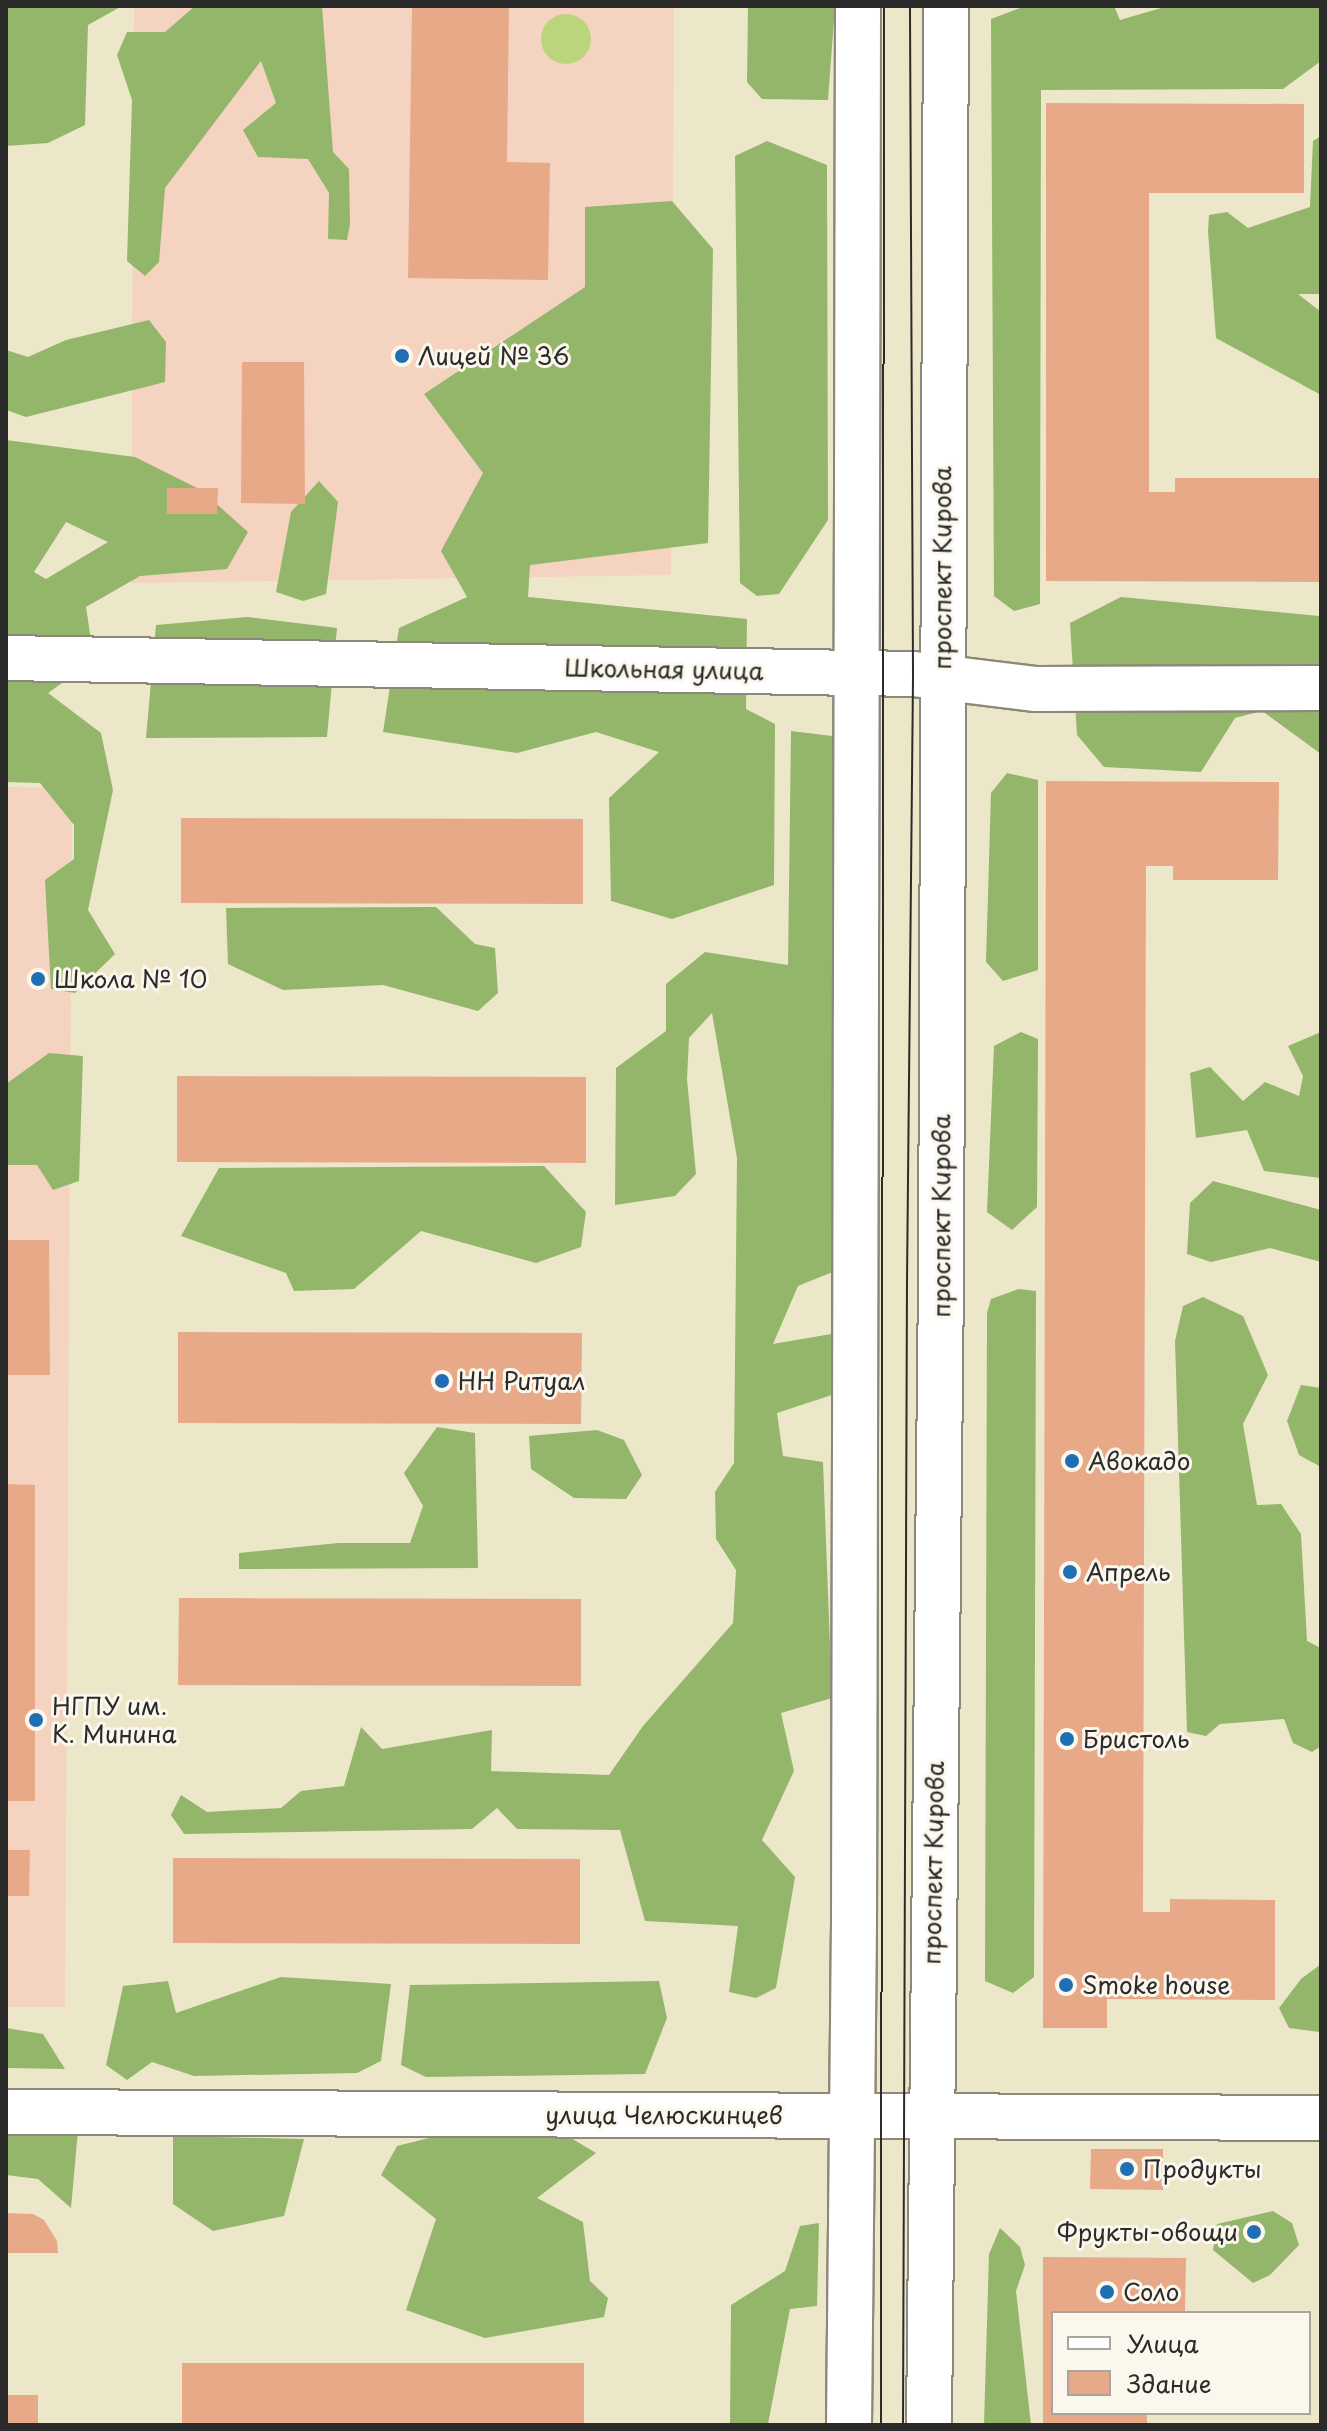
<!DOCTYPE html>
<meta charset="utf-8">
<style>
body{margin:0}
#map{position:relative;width:1327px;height:2431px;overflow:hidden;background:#ede7c9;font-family:"Playpen Sans",sans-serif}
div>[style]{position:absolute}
.built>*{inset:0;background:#f4d3c0}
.green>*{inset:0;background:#bad57b}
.round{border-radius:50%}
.forest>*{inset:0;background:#93b66b}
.building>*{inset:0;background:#e8a989}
.roads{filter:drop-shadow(2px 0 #8c897a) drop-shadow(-2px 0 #8c897a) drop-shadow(0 2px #8c897a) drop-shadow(0 -2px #8c897a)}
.minor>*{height:44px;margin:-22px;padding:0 22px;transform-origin:22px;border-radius:22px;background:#fff}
.tertiary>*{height:44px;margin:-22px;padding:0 22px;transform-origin:22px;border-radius:22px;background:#fff}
.tram>*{height:2px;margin:-1px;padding:0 1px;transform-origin:1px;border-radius:1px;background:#2b2b2b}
.dots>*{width:22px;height:22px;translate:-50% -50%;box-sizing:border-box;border:4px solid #fbf7ec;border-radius:50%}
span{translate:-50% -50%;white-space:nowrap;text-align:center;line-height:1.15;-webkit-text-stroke:6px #fbf7ec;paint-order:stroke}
.poi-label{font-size:24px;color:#2b2b2b}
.left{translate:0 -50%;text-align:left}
.right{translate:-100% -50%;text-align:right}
.street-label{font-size:24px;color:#2b2b2b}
.frame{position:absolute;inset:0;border:8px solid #2b2b2b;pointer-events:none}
.legend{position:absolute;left:1051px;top:2311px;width:260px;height:104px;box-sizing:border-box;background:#fbf7ec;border:2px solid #a8a59f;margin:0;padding:10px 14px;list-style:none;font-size:24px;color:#2b2b2b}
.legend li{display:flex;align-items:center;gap:16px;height:40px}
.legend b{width:40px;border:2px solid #a8a59f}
</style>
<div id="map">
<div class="built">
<i style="clip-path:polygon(134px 6px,674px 6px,671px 575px,131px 583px)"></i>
<i style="clip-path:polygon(6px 787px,72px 788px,65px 2007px,6px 2007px)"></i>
</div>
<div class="green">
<i class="round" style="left:541px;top:14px;width:50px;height:50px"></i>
</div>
<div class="forest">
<i style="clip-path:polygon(6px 6px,122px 6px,88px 25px,85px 125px,48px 143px,6px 146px)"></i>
<i style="clip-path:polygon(195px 6px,322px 6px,333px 152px,349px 169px,350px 224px,347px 240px,328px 239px,329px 193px,308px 159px,258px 157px,243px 130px,276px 103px,261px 61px,165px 188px,159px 262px,145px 276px,127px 261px,132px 100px,117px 55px,127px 32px,165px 32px)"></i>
<i style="clip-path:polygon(748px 6px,835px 6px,828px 100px,762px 99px,747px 82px)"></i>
<i style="clip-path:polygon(1025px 6px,1114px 6px,1120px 20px,1168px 6px,1321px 6px,1321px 61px,1283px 89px,1041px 90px,1040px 604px,1014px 611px,994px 596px,991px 19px)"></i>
<i style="clip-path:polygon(1321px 136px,1321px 294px,1298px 294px,1321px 312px,1321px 395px,1216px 338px,1208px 231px,1209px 215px,1227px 212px,1248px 228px,1310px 207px,1313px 141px)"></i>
<i style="clip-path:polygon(767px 141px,827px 165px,828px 520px,779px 594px,757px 596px,740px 583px,735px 156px)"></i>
<i style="clip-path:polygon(672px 201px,713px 249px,708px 543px,530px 565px,528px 597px,747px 619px,746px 709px,775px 724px,774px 885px,672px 919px,611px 901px,609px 798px,659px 752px,596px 732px,517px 753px,383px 732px,399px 628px,467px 597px,441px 551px,483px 473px,424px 394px,585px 287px,585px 207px)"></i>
<i style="clip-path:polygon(149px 320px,166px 342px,165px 382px,26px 417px,6px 410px,6px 350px,28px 357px,66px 340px)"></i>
<i style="clip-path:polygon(evenodd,6px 440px,135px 457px,201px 490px,248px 532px,227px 569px,140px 576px,86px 607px,94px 660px,48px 693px,101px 733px,113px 790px,88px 910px,115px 954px,75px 993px,51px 989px,45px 880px,74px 859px,74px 825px,40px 783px,6px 782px,6px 440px,66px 522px,108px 542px,46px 579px,34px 572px,66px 522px)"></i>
<i style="clip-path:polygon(319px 481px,338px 502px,326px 594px,303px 601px,276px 592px,291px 512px)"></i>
<i style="clip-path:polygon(1121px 597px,1319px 616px,1321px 754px,1262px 711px,1235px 718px,1201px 772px,1104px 767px,1077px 735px,1070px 623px)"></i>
<i style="clip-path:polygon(247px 617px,337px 628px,327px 737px,146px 738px,156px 625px)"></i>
<i style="clip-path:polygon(791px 731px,840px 737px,835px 1271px,798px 1286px,773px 1344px,837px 1333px,847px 1390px,777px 1413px,783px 1456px,823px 1462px,832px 1698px,781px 1713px,794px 1771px,762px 1840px,795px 1877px,776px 1988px,756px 1998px,729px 1992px,738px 1926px,645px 1921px,620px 1830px,517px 1829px,497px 1808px,472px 1829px,184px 1834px,171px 1815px,181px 1795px,207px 1812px,281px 1808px,301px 1791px,344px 1786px,361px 1727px,382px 1749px,492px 1730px,491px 1771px,609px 1775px,643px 1726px,733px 1623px,736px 1570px,716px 1539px,715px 1492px,734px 1463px,737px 1158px,712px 1013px,689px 1038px,687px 1079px,696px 1174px,675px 1196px,615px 1205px,616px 1068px,666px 1031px,666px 984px,705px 952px,788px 965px)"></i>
<i style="clip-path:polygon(1007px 773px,1038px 780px,1038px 970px,1003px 981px,986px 962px,991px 793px)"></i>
<i style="clip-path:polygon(436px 907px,475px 944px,495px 948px,498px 993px,478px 1011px,383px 985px,283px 990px,228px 964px,226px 908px)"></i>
<i style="clip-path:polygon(1021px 1032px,1038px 1039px,1037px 1207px,1012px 1230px,987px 1212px,994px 1046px)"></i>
<i style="clip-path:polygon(1321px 1032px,1321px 1178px,1264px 1171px,1247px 1130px,1196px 1138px,1190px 1073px,1210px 1067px,1243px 1101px,1265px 1082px,1299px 1096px,1303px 1076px,1288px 1046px)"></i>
<i style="clip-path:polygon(49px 1053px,83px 1056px,79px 1181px,53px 1190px,37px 1165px,6px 1165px,6px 1084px)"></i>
<i style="clip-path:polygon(544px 1166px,586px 1212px,581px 1247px,536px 1263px,421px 1231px,354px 1289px,294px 1291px,286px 1273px,181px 1236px,219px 1168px)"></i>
<i style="clip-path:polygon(1213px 1181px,1321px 1210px,1321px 1262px,1270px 1248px,1211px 1262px,1187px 1254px,1190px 1203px)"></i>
<i style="clip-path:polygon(1019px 1289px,1036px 1291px,1034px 1977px,1013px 1993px,985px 1981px,987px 1313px,991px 1299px)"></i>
<i style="clip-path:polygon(1203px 1297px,1243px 1316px,1268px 1375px,1243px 1424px,1257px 1505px,1281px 1504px,1301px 1534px,1307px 1641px,1321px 1648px,1321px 1746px,1312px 1752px,1293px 1743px,1284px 1719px,1220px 1724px,1206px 1736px,1187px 1732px,1175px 1341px,1183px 1306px)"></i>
<i style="clip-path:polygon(1301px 1385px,1321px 1388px,1321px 1467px,1299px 1455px,1287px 1421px)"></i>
<i style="clip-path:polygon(437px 1427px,475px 1433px,478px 1568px,239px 1569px,239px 1553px,338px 1543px,410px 1543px,423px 1506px,404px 1473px)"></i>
<i style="clip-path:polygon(597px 1430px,624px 1440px,642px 1475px,626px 1499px,574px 1498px,531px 1469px,529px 1436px)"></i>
<i style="clip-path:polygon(1321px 1964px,1321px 2029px,1319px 2032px,1289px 2028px,1279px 2008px,1301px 1979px)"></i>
<i style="clip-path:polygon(281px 1977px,391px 1984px,381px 2061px,357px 2073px,194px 2076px,152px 2062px,127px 2080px,106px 2065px,123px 1986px,168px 1981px,176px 2013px)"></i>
<i style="clip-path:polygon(659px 1981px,667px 2018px,645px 2074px,426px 2077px,401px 2065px,410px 1985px)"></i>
<i style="clip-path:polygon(6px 2028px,43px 2034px,65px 2069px,6px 2068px)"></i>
<i style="clip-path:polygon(78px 2130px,71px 2208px,38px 2179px,6px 2175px,6px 2131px)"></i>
<i style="clip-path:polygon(461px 2130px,571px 2138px,596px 2153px,537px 2198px,583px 2222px,590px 2281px,608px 2298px,604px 2317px,485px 2338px,406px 2310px,436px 2219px,381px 2175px,397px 2146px)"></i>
<i style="clip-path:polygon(173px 2136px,304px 2139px,284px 2216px,213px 2231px,173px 2204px)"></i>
<i style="clip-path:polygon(1273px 2211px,1292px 2223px,1299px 2245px,1270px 2275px,1253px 2283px,1213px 2250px,1217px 2224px)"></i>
<i style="clip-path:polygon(819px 2223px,817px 2306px,790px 2309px,768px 2424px,773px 2425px,730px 2425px,731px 2305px,785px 2271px,800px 2226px)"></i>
<i style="clip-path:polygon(1000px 2228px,1020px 2247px,1025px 2265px,1016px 2291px,1031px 2425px,984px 2425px,989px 2254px)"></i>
</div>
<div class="building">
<i style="clip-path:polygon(412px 6px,509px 6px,507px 162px,550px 163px,548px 280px,408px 278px)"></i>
<i style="clip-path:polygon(1046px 103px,1304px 104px,1304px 193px,1149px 193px,1149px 492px,1175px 492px,1175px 478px,1321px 478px,1321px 582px,1046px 581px)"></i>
<i style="clip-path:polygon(242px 362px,304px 362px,305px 504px,241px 503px)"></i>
<i style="clip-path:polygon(167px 488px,218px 488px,217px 514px,167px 514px)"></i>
<i style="clip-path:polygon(1046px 781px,1279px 782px,1278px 880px,1173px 880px,1173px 866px,1146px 866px,1143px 1912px,1170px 1912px,1170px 1899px,1275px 1900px,1275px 2000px,1107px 1999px,1107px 2028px,1043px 2028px)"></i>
<i style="clip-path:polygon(181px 818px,583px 819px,583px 904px,181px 903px)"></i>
<i style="clip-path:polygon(177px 1076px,586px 1077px,586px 1163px,177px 1162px)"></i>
<i style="clip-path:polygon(6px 1240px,49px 1240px,50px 1375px,6px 1375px)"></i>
<i style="clip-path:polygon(178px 1332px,582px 1333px,581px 1424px,178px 1423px)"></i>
<i style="clip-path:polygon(6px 1484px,35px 1485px,35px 1801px,6px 1801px)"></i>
<i style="clip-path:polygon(179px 1598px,581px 1599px,581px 1686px,178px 1685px)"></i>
<i style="clip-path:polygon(7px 1850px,30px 1850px,29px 1896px,7px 1896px)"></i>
<i style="clip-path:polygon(173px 1858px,580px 1859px,580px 1944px,173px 1943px)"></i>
<i style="clip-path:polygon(1091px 2149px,1163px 2149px,1163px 2190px,1090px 2189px)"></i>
<i style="clip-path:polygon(6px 2213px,33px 2214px,44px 2220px,57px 2241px,58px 2253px,6px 2253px)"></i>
<i style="clip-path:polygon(1043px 2257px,1186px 2258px,1185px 2313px,1053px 2313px,1053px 2413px,1147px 2413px,1147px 2425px,1043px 2425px)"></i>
<i style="clip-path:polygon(182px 2363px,584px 2363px,584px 2425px,182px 2425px)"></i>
<i style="clip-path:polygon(6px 2395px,38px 2395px,38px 2425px,6px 2425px)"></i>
</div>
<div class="roads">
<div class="minor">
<i style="left:6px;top:658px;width:907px;rotate:1.01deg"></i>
<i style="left:913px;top:674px;width:124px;rotate:7deg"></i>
<i style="left:1036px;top:689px;width:285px;rotate:-0.2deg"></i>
<i style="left:6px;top:2112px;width:1315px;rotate:0.26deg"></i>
</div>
<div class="tertiary">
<i style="left:849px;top:2425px;width:502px;rotate:-89.43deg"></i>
<i style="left:854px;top:1923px;width:1917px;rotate:-89.88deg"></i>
<i style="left:929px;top:2425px;width:1144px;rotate:-89.4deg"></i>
<i style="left:941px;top:1281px;width:1275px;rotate:-89.78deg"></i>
</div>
</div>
<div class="tram">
<i style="left:881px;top:2425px;width:2419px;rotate:-89.93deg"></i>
<i style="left:903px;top:2425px;width:1144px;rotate:-89.8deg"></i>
<i style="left:907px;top:1281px;width:607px;rotate:-89.43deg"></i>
<i style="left:913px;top:674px;width:668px;rotate:-90.26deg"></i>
</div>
<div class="dots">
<i style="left:402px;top:356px;background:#1f6fb2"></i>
<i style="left:38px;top:979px;background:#1f6fb2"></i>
<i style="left:442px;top:1381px;background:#1f6fb2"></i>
<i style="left:1072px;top:1461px;background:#1f6fb2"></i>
<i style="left:1070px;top:1572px;background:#1f6fb2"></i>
<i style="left:36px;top:1720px;background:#1f6fb2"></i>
<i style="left:1067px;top:1739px;background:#1f6fb2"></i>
<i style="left:1066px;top:1985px;background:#1f6fb2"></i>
<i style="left:1127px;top:2169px;background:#1f6fb2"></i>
<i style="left:1254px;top:2232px;background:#1f6fb2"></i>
<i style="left:1107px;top:2292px;background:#1f6fb2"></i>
</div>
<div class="poi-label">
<span class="left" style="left:418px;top:356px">Лицей № 36</span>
<span class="left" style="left:54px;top:979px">Школа № 10</span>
<span class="left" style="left:458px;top:1381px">НН Ритуал</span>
<span class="left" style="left:1088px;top:1461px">Авокадо</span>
<span class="left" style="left:1086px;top:1572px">Апрель</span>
<span class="left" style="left:52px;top:1720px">НГПУ им.<br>К. Минина</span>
<span class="left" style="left:1083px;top:1739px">Бристоль</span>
<span class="left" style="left:1082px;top:1985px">Smoke house</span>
<span class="left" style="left:1143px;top:2169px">Продукты</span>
<span class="right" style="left:1238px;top:2232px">Фрукты-овощи</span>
<span class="left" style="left:1123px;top:2292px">Соло</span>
</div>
<div class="street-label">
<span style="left:942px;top:568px;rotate:-90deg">проспект Кирова</span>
<span style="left:664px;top:669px;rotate:1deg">Школьная улица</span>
<span style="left:941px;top:1216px;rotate:-90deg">проспект Кирова</span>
<span style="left:933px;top:1863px;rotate:-89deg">проспект Кирова</span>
<span style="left:664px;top:2115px">улица Челюскинцев</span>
</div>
<div class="frame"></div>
<ul class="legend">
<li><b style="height:10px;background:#fff"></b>Улица</li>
<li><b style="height:22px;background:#e8a989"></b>Здание</li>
</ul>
</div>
